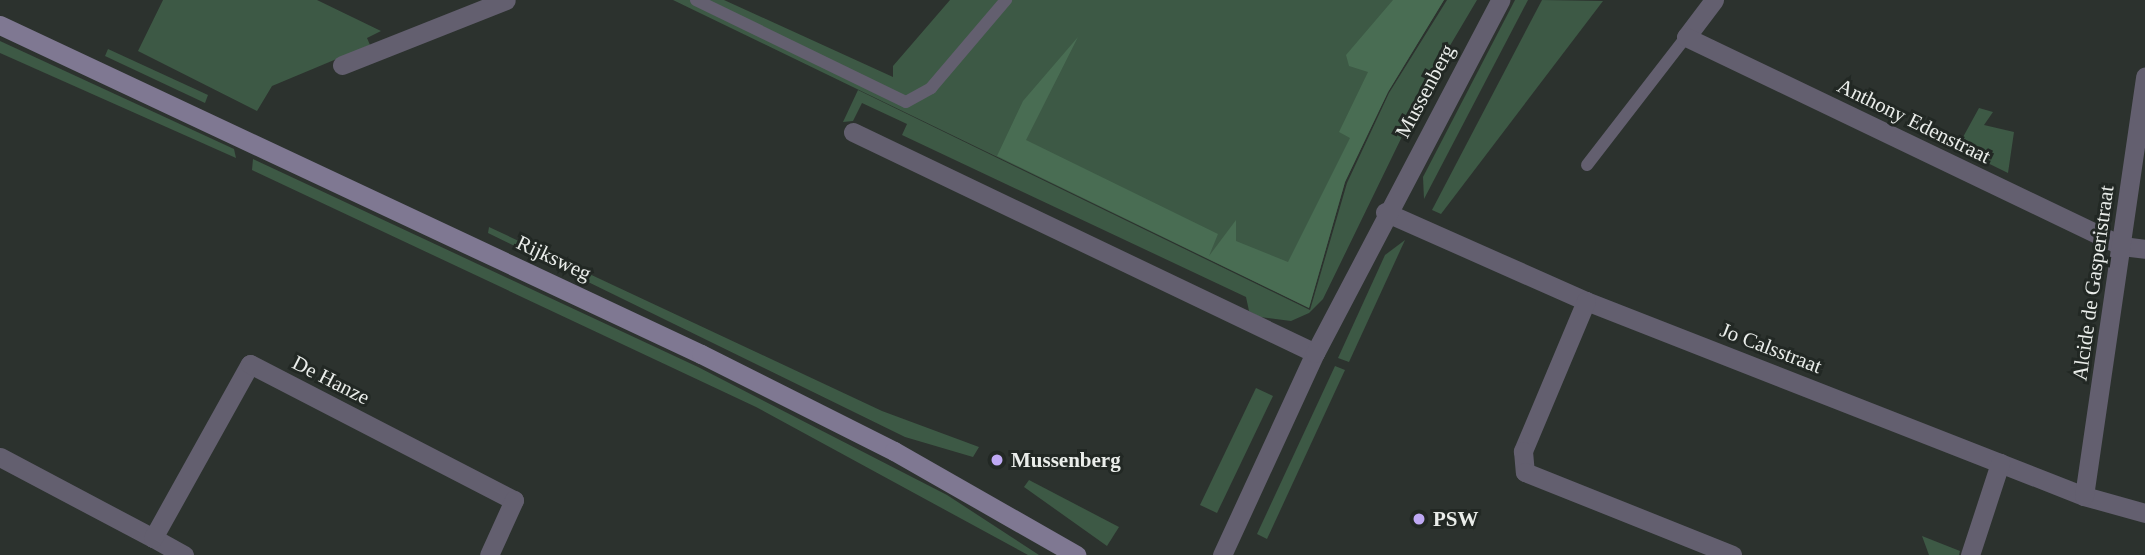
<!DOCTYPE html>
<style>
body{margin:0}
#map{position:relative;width:2145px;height:555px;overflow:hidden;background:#2c322e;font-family:"Times New Roman",serif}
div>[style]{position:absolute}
.green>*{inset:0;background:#3d5945}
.forest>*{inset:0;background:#496d53}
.service>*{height:12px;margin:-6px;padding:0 6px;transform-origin:6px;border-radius:6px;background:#635f6f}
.minor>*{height:19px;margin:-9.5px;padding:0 9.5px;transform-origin:9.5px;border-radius:9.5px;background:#635f6f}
.tertiary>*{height:19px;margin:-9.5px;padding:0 9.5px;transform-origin:9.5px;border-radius:9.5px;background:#635f6f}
.secondary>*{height:19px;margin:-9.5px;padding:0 9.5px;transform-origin:9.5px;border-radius:9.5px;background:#7f7892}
.dots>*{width:19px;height:19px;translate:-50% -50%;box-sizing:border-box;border:4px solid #222824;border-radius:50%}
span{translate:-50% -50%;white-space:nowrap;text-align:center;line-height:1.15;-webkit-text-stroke:6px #222824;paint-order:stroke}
.street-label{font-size:21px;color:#eaedea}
.poi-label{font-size:21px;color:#eaedea;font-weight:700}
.left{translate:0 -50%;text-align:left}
</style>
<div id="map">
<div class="green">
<i style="clip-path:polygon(163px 0,317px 0,381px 31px,367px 38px,370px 45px,272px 86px,257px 111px,138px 51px)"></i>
<i style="clip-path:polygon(673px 0,724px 0,893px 77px,893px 66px,950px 0,1444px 0,1388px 92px,1345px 182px,1309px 308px)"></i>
<i style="clip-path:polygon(1447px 0,1477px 0,1429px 81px,1323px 299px,1309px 313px,1291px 321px,1260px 317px,1249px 311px,1246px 297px,902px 135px,907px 124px,862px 103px,853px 121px,843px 122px,858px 90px,1310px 310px,1347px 183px,1389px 93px)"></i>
<i style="clip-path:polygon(1515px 0,1528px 0,1424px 199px,1423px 177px)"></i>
<i style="clip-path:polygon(1542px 0,1603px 1px,1441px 214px,1432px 210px)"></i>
<i style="clip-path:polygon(0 41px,234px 149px,236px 158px,0 53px)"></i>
<i style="clip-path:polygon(108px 49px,208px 95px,205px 103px,105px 56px)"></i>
<i style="clip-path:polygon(1979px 108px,1993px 112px,1984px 125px,2014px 132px,2008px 173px,1957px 148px)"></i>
<i style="clip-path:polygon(253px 159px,698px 367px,947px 495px,1039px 555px,1028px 555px,756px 407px,252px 170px)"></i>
<i style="clip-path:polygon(489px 227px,882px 411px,979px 447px,973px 457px,905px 437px,488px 233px)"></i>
<i style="clip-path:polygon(1405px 240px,1349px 362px,1338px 358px,1385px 255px)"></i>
<i style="clip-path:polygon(1335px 366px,1345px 370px,1267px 539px,1257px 534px)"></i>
<i style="clip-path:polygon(1256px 388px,1273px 396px,1217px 513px,1200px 505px)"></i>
<i style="clip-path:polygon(1029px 480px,1119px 527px,1107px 546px,1024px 487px)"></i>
<i style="clip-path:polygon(1922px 536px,1960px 551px,1959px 555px,1929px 555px)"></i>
</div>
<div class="forest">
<i style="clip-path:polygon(1393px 0,1444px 0,1388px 92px,1345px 182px,1309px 308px,997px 156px,1023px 101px,1078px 37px,1026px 140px,1218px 234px,1209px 256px,1236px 220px,1236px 241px,1288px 262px,1350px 138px,1339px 132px,1368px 72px,1349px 66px,1346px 55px)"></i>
</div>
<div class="service">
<i style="left:696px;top:0;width:233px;rotate:25.9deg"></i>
<i style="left:906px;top:102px;width:29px;rotate:-29deg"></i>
<i style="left:931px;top:88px;width:116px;rotate:-49.6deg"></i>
<i style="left:1587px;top:165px;width:162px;rotate:-52.3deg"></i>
</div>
<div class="minor">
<i style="left:1714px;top:0;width:46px;rotate:127.1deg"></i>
<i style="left:1686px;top:37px;width:484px;rotate:25.6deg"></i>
<i style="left:2122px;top:246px;width:23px;rotate:7deg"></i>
<i style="left:342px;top:65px;width:176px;rotate:-21.6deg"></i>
<i style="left:853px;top:132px;width:512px;rotate:25.56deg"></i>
<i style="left:1385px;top:212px;width:220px;rotate:23.9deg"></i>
<i style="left:1586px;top:301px;width:535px;rotate:21.38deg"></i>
<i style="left:2084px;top:496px;width:63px;rotate:15.6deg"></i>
<i style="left:1586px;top:301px;width:163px;rotate:112.8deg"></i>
<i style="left:1523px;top:451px;width:21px;rotate:85deg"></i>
<i style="left:1525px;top:472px;width:223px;rotate:21.8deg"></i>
<i style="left:0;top:457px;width:173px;rotate:27.9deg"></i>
<i style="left:2084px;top:496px;width:424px;rotate:-81.7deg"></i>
<i style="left:184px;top:555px;width:35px;rotate:-151deg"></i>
<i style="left:153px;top:538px;width:199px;rotate:-60.9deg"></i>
<i style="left:250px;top:364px;width:297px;rotate:27.3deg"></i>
<i style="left:514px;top:500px;width:60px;rotate:114.4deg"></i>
<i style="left:1970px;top:555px;width:97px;rotate:-71.9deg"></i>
</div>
<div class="tertiary">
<i style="left:1222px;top:555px;width:222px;rotate:-65.3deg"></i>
<i style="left:1315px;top:353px;width:399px;rotate:-62.3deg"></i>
</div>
<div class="secondary">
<i style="left:0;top:25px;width:774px;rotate:25.14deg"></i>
<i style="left:701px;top:354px;width:216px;rotate:26.7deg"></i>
<i style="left:894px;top:451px;width:210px;rotate:29.7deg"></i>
</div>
<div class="dots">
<i style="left:997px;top:460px;background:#bfa9f4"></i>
<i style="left:1419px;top:519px;background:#bfa9f4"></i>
</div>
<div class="street-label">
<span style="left:1425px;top:91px;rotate:-62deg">Mussenberg</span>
<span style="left:1914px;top:121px;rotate:26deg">Anthony Edenstraat</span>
<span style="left:554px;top:258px;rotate:25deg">Rijksweg</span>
<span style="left:2093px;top:283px;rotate:-82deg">Alcide de Gasperistraat</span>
<span style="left:1771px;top:348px;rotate:21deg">Jo Calsstraat</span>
<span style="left:331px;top:380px;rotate:27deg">De Hanze</span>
</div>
<div class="poi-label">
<span class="left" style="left:1011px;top:460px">Mussenberg</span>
<span class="left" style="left:1433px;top:519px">PSW</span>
</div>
</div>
